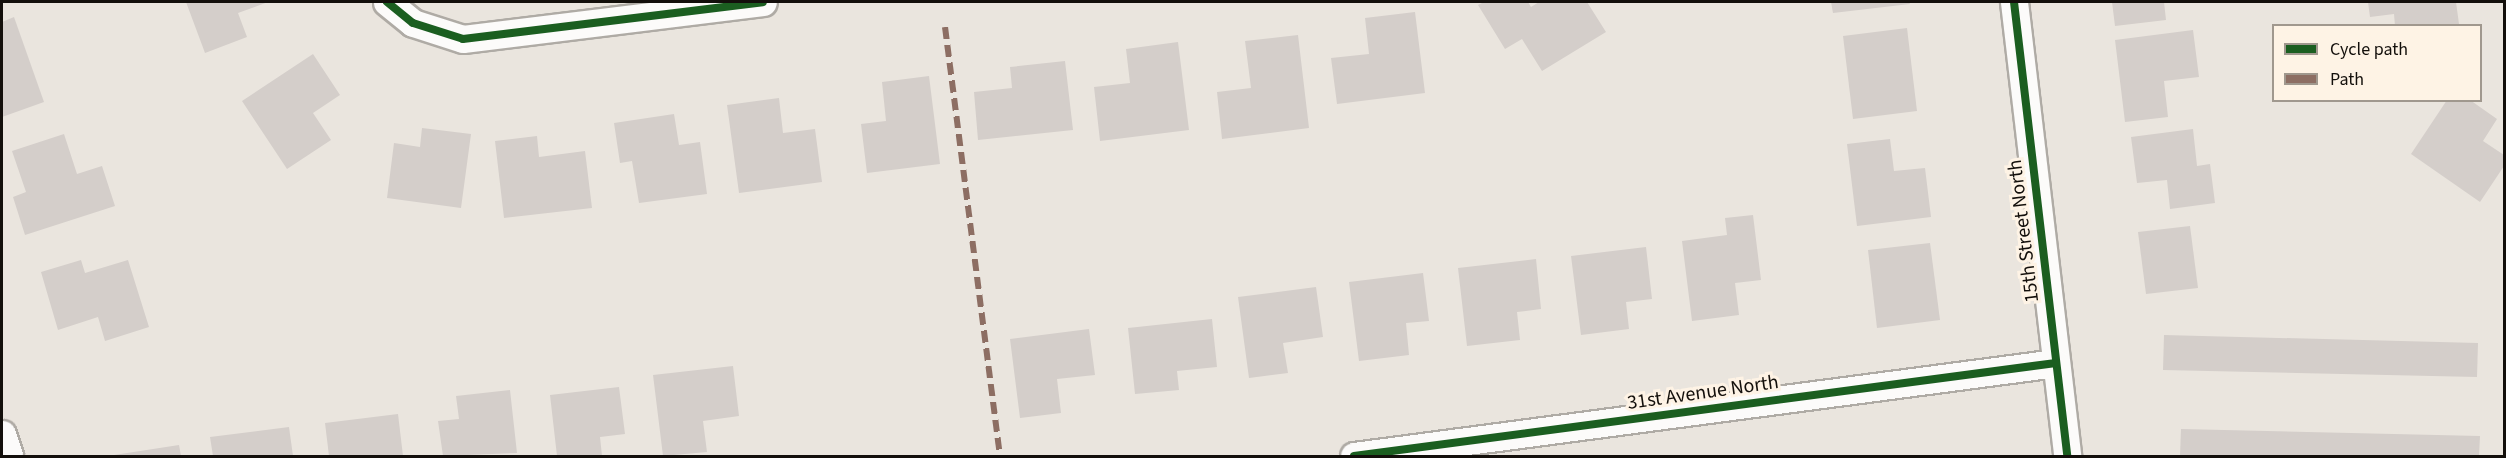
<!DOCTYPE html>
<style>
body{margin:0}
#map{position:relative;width:2506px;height:458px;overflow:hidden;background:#eae5de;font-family:"Source Sans 3",sans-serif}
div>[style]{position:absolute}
.building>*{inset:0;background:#d4ceca}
.roads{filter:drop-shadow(2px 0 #afaba5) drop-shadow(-2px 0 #afaba5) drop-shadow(0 2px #afaba5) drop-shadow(0 -2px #afaba5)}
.minor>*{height:27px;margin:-13.5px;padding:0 13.5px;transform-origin:13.5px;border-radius:13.5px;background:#fcfbfa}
.quiet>*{height:6px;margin-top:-3px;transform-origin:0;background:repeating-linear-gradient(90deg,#8d6e63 0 12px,transparent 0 18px)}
.cycleway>*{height:8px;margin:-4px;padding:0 4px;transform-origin:4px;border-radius:4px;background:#1b5e20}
span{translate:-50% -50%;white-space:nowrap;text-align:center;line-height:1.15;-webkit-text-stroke:6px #fef3e5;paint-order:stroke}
.street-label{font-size:20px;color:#130f0b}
.frame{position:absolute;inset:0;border:3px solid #130f0b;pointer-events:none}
.legend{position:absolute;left:2272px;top:24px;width:210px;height:78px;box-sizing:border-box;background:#fef3e5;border:2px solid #a0988e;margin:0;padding:8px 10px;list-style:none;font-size:18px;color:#130f0b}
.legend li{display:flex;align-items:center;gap:12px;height:30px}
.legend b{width:30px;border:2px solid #a0988e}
</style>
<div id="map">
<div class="building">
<i style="clip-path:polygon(186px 2px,268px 2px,238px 13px,247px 37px,205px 53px)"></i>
<i style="clip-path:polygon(1484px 2px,1528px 2px,1531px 7px,1539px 2px,1587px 2px,1606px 32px,1542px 71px,1522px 39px,1505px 49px,1478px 5px)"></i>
<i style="clip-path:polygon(1831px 2px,1909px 2px,1910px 4px,1833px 13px)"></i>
<i style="clip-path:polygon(2112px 2px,2164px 2px,2166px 20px,2115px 26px)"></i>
<i style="clip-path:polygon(2368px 2px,2456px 2px,2459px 24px,2395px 26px,2394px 14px,2370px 17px)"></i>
<i style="clip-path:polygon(1415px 12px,1425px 93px,1337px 104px,1331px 58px,1369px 54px,1365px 18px)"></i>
<i style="clip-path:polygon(14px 17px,44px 102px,2px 117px,2px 22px)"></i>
<i style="clip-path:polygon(1907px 28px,1917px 111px,1853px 119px,1843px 36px)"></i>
<i style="clip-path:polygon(2193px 30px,2199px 77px,2164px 81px,2168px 117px,2125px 122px,2115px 40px)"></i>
<i style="clip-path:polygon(1298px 35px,1309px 128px,1222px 139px,1217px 92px,1251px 88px,1245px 41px)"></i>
<i style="clip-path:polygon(1178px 42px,1189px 130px,1100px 141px,1094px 87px,1130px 83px,1126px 49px)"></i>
<i style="clip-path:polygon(313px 54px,340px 95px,313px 113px,331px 140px,287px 169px,242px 101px)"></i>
<i style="clip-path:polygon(1065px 61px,1073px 130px,978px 140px,974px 92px,1012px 88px,1010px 67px)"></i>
<i style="clip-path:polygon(929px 76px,940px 164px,867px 173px,861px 124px,886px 121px,882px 82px)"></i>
<i style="clip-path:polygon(779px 98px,783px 133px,815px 129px,822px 182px,739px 193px,727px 105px)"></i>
<i style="clip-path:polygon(2447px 100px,2470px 100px,2497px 119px,2483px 141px,2504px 155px,2504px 166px,2480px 202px,2411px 154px)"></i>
<i style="clip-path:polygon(674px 114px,679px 145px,700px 142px,707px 194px,639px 203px,632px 161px,620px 163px,614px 123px)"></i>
<i style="clip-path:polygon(422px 128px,471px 134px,461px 208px,387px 198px,394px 143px,420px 147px)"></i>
<i style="clip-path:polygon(2193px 129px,2197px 166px,2210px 164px,2215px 203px,2170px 209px,2167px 180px,2137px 183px,2131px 137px)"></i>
<i style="clip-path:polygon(64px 134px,77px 174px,102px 166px,115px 206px,25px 235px,13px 197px,26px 192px,12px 151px)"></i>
<i style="clip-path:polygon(537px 136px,539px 157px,585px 151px,592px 208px,504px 218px,495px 141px)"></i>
<i style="clip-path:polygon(1890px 139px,1894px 171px,1925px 168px,1931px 217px,1857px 226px,1847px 144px)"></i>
<i style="clip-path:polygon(1753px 215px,1761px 280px,1735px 283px,1739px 315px,1692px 321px,1682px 241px,1727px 235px,1725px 218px)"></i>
<i style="clip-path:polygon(2190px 226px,2198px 288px,2146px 294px,2138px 232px)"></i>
<i style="clip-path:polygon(1930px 243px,1940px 320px,1877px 328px,1868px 250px)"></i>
<i style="clip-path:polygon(1646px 247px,1652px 299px,1626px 302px,1629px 329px,1581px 335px,1571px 256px)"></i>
<i style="clip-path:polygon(1536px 259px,1541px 309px,1517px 312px,1520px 340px,1467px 346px,1458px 268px)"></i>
<i style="clip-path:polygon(81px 260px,85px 273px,128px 260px,149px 327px,105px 341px,98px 317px,58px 330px,41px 272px)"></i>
<i style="clip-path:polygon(1423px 273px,1429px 321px,1406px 323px,1409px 355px,1359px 361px,1349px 282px)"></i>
<i style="clip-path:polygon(1316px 287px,1323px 337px,1283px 343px,1288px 373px,1249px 378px,1238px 297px)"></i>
<i style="clip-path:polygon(1212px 319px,1217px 367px,1177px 371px,1179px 390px,1135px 394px,1128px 328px)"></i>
<i style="clip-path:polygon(1089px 329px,1095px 375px,1057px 379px,1061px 413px,1020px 418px,1010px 339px)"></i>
<i style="clip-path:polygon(2164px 335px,2478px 343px,2477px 377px,2163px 370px)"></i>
<i style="clip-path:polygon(733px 366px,739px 416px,703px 421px,707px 452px,663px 456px,653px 375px)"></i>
<i style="clip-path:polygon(619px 387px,625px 434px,600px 437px,602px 456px,557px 456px,550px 395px)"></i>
<i style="clip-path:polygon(510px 390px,517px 453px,443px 456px,438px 421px,459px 419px,456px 396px)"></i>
<i style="clip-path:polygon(398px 414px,403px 456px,329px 456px,325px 423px)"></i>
<i style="clip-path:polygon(289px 427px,293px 456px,213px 456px,210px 437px)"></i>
<i style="clip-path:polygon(2181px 429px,2480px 436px,2479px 456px,2180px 456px)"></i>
<i style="clip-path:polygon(179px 445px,181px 456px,114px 456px,114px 455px)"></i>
</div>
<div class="roads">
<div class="minor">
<i style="left:387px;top:2px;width:33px;rotate:39deg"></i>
<i style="left:413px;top:23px;width:52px;rotate:17.7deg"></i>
<i style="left:463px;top:39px;width:302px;rotate:-7deg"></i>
<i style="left:2014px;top:2px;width:457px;rotate:83.3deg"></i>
<i style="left:2px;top:434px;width:23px;rotate:72deg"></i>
<i style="left:1354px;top:456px;width:708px;rotate:-7.55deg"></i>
</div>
</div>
<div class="quiet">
<i style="left:945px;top:27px;width:433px;rotate:82.7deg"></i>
</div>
<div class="cycleway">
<i style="left:387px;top:2px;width:33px;rotate:39deg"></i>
<i style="left:413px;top:23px;width:52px;rotate:17.7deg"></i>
<i style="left:463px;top:39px;width:302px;rotate:-7deg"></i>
<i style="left:2014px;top:2px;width:457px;rotate:83.3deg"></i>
<i style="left:1354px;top:456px;width:708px;rotate:-7.55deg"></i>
</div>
<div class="street-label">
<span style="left:2024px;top:231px;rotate:-97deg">15th Street North</span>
<span style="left:1703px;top:393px;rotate:-8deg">31st Avenue North</span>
</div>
<div class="frame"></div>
<ul class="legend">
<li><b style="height:8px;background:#1b5e20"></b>Cycle path</li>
<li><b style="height:8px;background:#8d6e63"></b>Path</li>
</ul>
</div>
